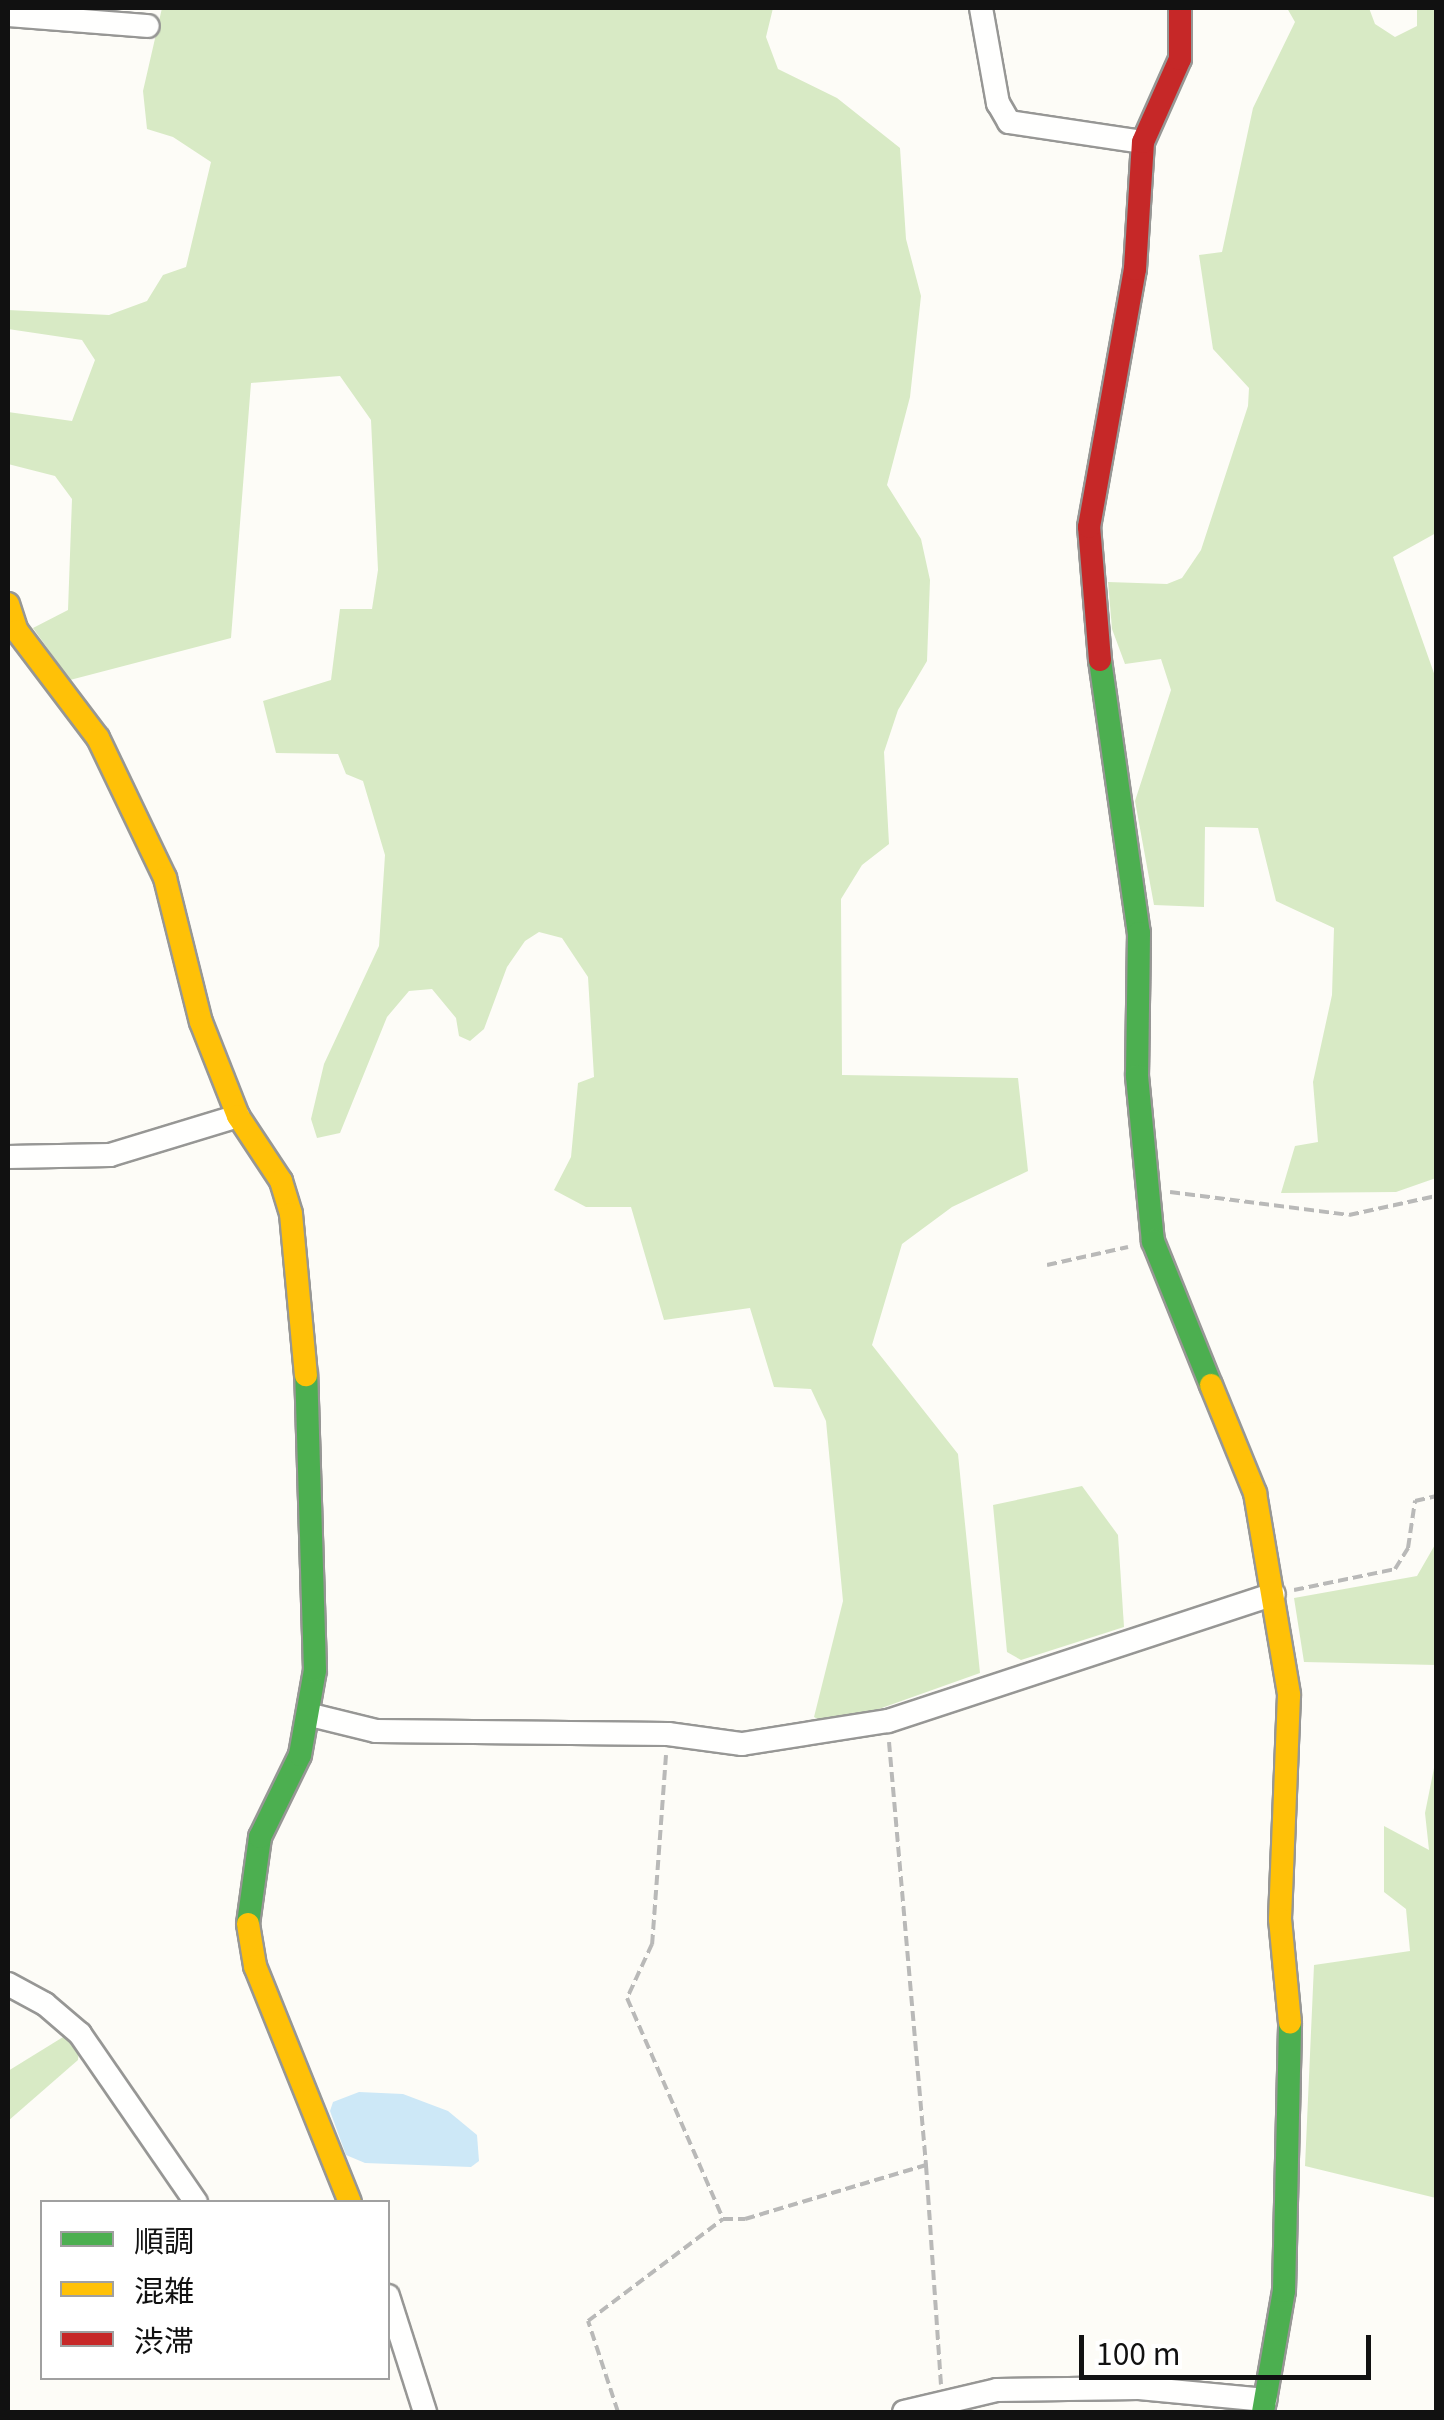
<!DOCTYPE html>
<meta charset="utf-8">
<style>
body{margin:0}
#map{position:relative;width:1444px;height:2420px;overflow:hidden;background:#fdfcf7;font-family:Georgia,"Noto Sans JP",serif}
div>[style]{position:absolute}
.forest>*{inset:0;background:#d8eac5}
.water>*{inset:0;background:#cde8f7}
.path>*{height:4px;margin-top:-2px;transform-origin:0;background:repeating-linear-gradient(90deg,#b9b9b8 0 10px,transparent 0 15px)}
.roads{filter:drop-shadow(2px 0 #979795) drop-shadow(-2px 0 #979795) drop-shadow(0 2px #979795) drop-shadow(0 -2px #979795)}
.street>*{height:22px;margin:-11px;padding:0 11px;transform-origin:11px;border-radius:11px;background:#fffffe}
.fast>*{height:22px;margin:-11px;padding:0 11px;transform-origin:11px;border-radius:11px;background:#4caf50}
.slow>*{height:22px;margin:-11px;padding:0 11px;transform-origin:11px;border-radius:11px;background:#ffc107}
.jam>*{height:22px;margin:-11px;padding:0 11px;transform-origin:11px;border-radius:11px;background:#c62828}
span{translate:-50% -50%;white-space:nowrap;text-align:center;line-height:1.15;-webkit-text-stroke:10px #fff;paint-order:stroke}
.frame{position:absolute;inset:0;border:10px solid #111;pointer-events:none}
.legend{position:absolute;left:40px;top:2200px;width:350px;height:180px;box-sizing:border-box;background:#fff;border:2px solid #a0a0a0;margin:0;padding:12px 18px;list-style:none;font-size:30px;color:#111}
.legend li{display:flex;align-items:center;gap:20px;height:50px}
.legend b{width:50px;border:2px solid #a0a0a0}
.scale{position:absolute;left:1079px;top:2335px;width:292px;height:45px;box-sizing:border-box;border:5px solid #111;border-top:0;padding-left:12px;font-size:30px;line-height:35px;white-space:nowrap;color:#111;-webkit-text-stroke:8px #fff;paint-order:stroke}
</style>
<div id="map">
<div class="forest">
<i style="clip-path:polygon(162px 8px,773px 8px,766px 37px,778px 69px,837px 98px,900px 148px,906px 239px,921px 296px,910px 397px,887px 485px,921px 539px,930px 580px,927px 661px,898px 710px,884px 752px,889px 844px,862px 865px,841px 899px,842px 1075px,1018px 1078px,1028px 1171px,952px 1207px,902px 1244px,872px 1345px,958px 1454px,980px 1673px,831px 1726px,814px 1717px,843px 1601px,826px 1421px,811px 1389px,774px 1387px,750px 1308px,664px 1320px,631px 1207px,586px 1207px,554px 1190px,571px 1157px,578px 1083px,594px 1077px,588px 977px,562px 938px,539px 932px,525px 941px,507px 967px,484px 1029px,470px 1041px,459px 1036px,456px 1018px,432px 989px,409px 991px,387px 1017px,340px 1133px,317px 1138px,311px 1119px,324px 1064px,379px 946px,385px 855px,363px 781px,346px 774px,338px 754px,276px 753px,263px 701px,331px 680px,340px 609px,372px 609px,378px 570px,371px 420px,340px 376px,251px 383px,231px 638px,70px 680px,33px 628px,68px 610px,72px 499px,55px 476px,8px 464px,8px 412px,72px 421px,95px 360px,82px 340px,8px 329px,8px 310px,109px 315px,147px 301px,163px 275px,186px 267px,211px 162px,173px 137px,147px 129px,143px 91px)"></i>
<i style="clip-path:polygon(1287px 8px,1369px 8px,1375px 24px,1395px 37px,1417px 26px,1417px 8px,1436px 8px,1436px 533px,1393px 557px,1436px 679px,1436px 1178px,1396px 1192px,1281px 1193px,1295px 1146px,1318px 1142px,1313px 1082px,1332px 995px,1334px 928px,1276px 901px,1258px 828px,1205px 827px,1204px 907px,1154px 905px,1135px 801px,1171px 690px,1161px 659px,1125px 664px,1112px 629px,1108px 582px,1167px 584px,1182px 578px,1201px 550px,1248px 406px,1249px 388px,1213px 349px,1199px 255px,1222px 252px,1253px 108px,1295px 22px)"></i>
<i style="clip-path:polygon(1082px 1486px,1118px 1535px,1124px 1627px,1021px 1660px,1007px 1652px,993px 1505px)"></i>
<i style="clip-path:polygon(1436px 1543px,1436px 1665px,1304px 1662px,1294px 1598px,1417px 1576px)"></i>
<i style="clip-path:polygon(1436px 1758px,1436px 2198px,1305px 2166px,1314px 1965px,1410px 1951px,1406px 1909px,1384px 1892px,1384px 1826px,1429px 1850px,1425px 1813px)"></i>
<i style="clip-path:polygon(68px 2034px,79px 2049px,78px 2060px,8px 2121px,8px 2071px)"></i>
</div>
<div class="water">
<i style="clip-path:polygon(359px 2092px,403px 2094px,448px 2111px,477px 2135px,479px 2161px,471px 2167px,365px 2163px,346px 2155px,330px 2111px,333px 2102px)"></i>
</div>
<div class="path">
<i style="left:1170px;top:1192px;width:180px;rotate:7.3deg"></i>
<i style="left:1349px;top:1215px;width:89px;rotate:-12.3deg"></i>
<i style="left:1047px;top:1265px;width:83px;rotate:-12.5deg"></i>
<i style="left:1294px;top:1590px;width:103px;rotate:-11.7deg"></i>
<i style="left:1395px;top:1569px;width:25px;rotate:-58deg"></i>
<i style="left:1408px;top:1548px;width:48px;rotate:-81.5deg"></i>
<i style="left:1415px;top:1501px;width:22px;rotate:-13deg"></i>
<i style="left:889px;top:1742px;width:425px;rotate:85deg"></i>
<i style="left:666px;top:1755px;width:190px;rotate:94.2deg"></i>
<i style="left:652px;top:1944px;width:60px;rotate:114.8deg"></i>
<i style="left:627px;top:1998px;width:241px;rotate:66.5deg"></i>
<i style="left:618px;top:2412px;width:96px;rotate:-108.2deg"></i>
<i style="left:588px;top:2321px;width:169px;rotate:-37.1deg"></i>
<i style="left:723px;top:2219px;width:22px"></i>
<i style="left:745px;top:2219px;width:189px;rotate:-16.6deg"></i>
<i style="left:926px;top:2165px;width:220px;rotate:86.1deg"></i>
</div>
<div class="roads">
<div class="street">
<i style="left:981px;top:8px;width:97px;rotate:79.9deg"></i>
<i style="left:998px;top:103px;width:22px;rotate:60deg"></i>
<i style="left:1009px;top:122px;width:135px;rotate:8.5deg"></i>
<i style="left:8px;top:15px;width:140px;rotate:4.5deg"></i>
<i style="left:8px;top:1157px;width:102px;rotate:-1.1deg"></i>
<i style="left:110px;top:1155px;width:134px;rotate:-16.9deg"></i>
<i style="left:311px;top:1715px;width:67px;rotate:13.8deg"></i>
<i style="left:376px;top:1731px;width:292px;rotate:0.6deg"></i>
<i style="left:668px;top:1734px;width:75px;rotate:7.7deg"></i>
<i style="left:742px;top:1744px;width:148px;rotate:-9deg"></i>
<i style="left:888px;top:1721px;width:406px;rotate:-18.2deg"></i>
<i style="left:8px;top:1984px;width:42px;rotate:28.4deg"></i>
<i style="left:45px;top:2004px;width:46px;rotate:40.6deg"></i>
<i style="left:80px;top:2034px;width:204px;rotate:55.4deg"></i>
<i style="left:388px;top:2296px;width:122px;rotate:72.3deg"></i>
<i style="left:904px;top:2412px;width:96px;rotate:-13.3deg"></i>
<i style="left:997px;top:2390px;width:142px;rotate:-0.8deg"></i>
<i style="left:1139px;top:2388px;width:127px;rotate:5.4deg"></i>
</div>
<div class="fast">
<i style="left:1100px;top:660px;width:276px;rotate:81.9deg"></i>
<i style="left:1139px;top:933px;width:143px;rotate:90.8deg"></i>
<i style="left:1137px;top:1076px;width:166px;rotate:84.5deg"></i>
<i style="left:1153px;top:1241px;width:155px;rotate:68.1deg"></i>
<i style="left:248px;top:1924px;width:88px;rotate:-82.1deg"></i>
<i style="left:260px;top:1837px;width:91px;rotate:-64deg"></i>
<i style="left:300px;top:1755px;width:86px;rotate:-80deg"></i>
<i style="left:315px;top:1670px;width:295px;rotate:-91.7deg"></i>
<i style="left:1263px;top:2412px;width:123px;rotate:-80.2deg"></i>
<i style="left:1284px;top:2291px;width:268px;rotate:-88.7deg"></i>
</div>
<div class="slow">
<i style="left:8px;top:604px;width:28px;rotate:72deg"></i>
<i style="left:17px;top:631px;width:134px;rotate:52.9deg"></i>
<i style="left:98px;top:738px;width:155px;rotate:64.4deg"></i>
<i style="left:165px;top:878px;width:148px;rotate:76deg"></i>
<i style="left:201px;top:1022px;width:101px;rotate:68.5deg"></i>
<i style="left:238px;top:1116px;width:78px;rotate:56.5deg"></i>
<i style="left:281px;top:1181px;width:34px;rotate:73deg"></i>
<i style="left:291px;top:1214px;width:162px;rotate:84.7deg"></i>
<i style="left:1211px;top:1385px;width:117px;rotate:67.8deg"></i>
<i style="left:1255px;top:1493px;width:205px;rotate:80.4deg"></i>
<i style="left:1289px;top:1695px;width:224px;rotate:92.3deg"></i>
<i style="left:1280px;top:1919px;width:104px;rotate:84.5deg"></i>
<i style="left:248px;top:1924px;width:43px;rotate:80.5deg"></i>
<i style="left:255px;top:1966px;width:254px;rotate:68.1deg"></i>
</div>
<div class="jam">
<i style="left:1100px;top:660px;width:133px;rotate:-94.7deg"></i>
<i style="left:1089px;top:527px;width:262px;rotate:-79.9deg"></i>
<i style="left:1135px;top:269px;width:127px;rotate:-86.4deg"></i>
<i style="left:1143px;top:142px;width:91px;rotate:-66deg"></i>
<i style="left:1180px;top:59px;width:51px;rotate:-90deg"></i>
</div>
</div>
<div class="frame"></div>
<ul class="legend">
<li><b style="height:12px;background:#4caf50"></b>順調</li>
<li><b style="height:12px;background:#ffc107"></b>混雑</li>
<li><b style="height:12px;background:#c62828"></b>渋滞</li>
</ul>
<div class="scale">100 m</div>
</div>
